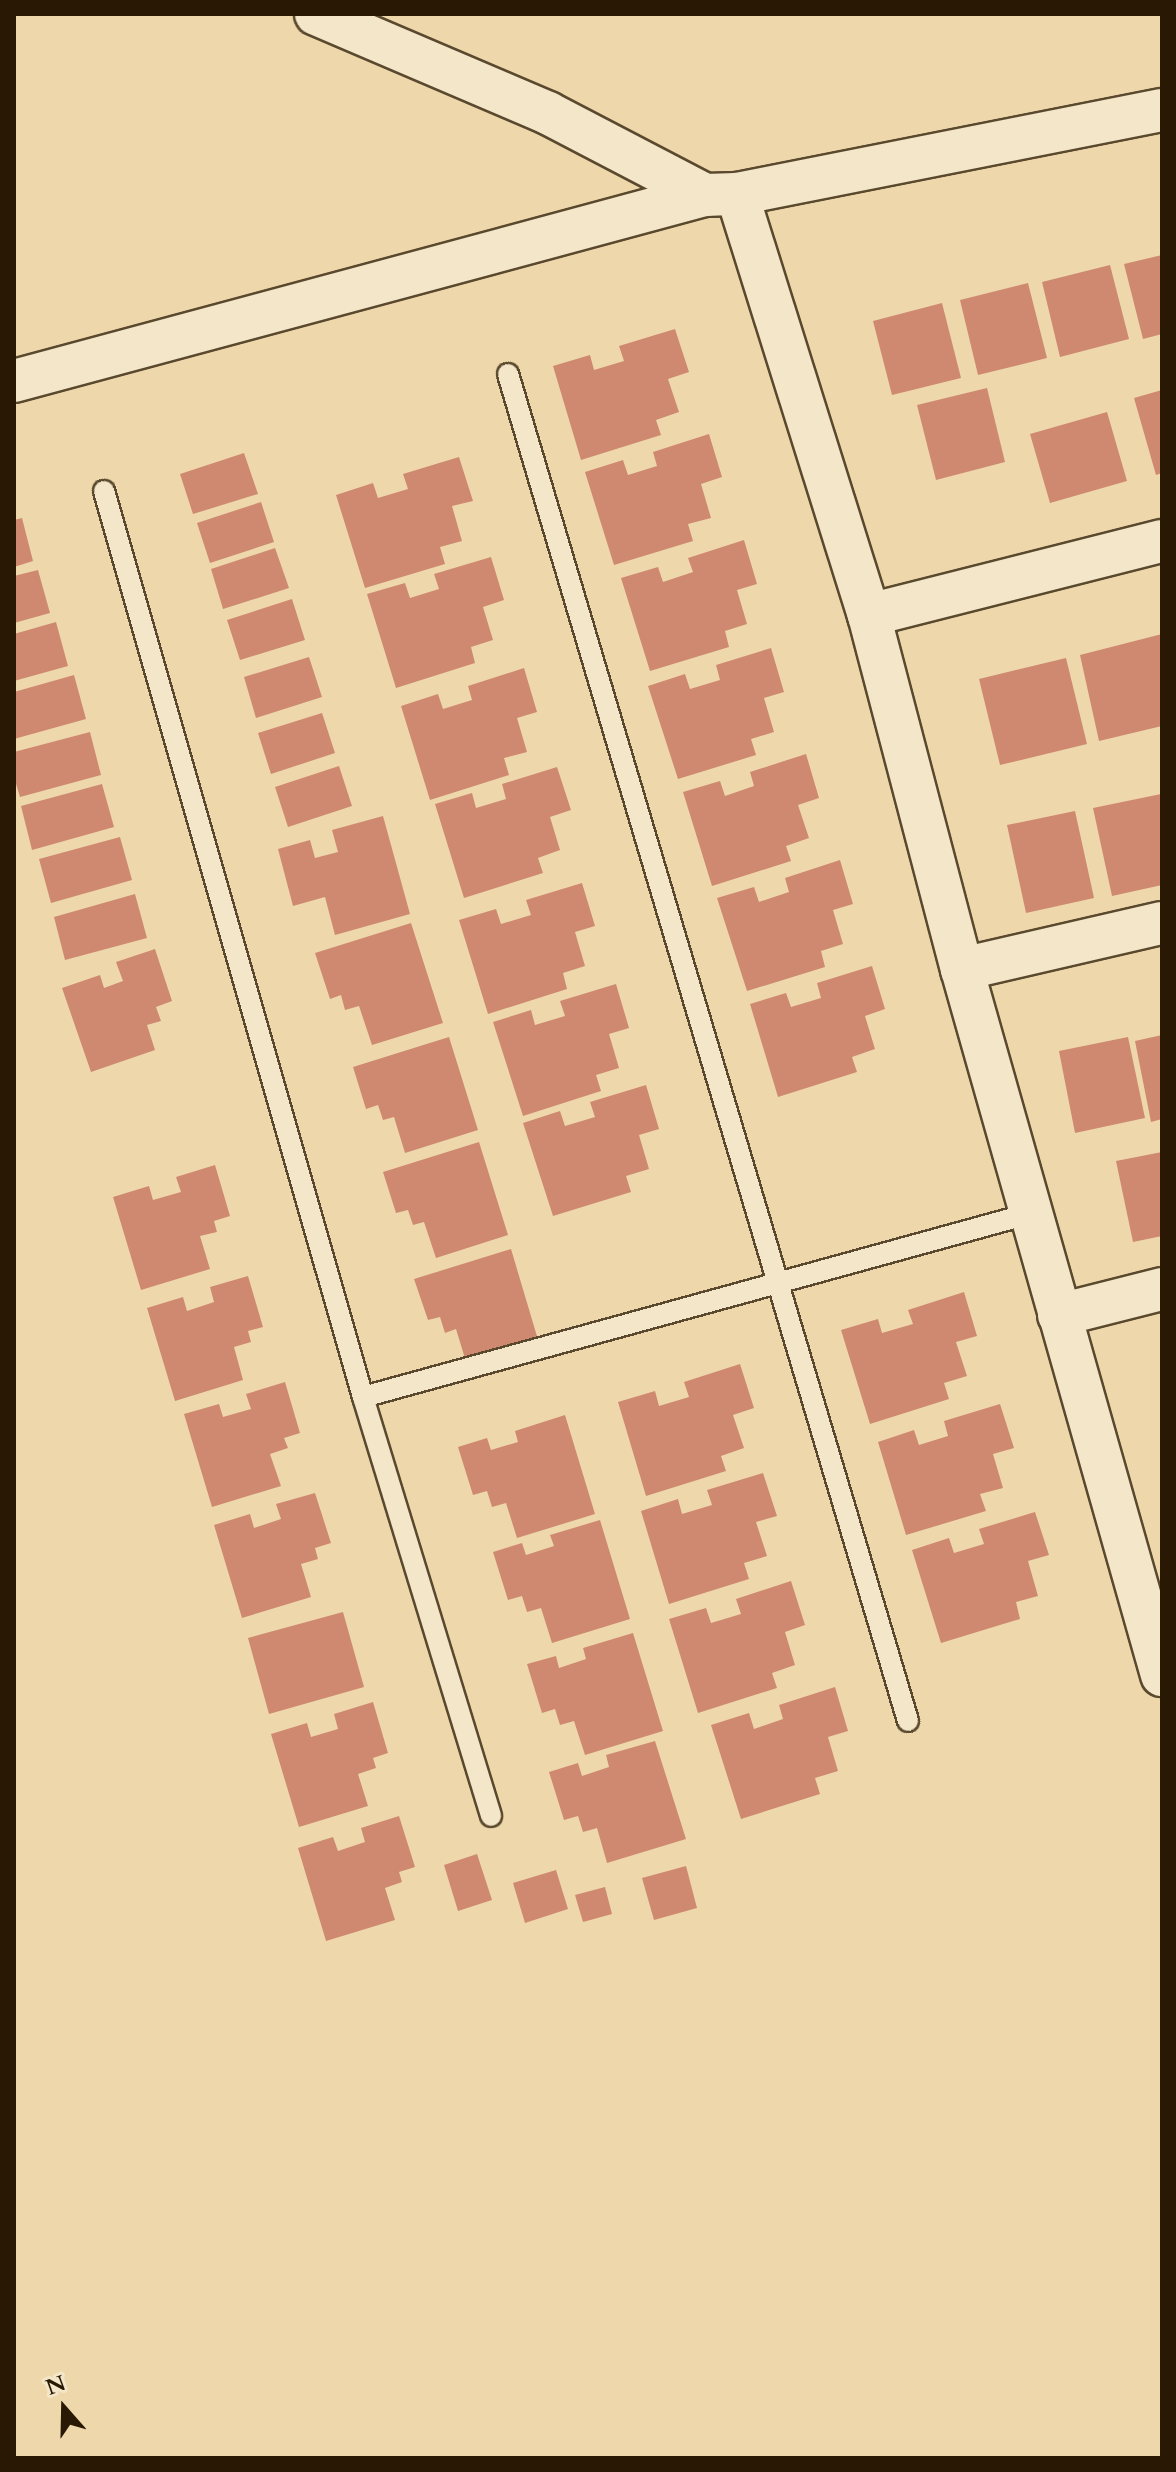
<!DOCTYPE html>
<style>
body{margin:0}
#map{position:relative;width:1176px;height:2472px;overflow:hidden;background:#eed8ab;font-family:Cardo,serif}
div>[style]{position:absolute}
.building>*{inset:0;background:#ce8970}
.roads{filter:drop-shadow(2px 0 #5a492e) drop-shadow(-2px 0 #5a492e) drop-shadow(0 2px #5a492e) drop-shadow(0 -2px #5a492e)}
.service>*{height:20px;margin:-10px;padding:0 10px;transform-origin:10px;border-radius:10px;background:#f4e6c8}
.minor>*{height:42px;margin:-21px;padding:0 21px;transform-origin:21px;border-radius:21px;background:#f4e6c8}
span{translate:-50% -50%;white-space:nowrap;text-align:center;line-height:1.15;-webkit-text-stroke:7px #f4e6c8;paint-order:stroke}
.frame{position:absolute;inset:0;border:16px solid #291904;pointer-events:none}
.north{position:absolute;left:24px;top:2368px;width:80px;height:80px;-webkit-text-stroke:6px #f4e6c8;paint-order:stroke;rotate:340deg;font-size:22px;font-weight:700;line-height:32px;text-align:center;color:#291904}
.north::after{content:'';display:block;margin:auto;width:28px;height:36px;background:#291904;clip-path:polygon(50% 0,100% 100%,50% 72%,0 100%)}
</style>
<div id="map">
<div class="building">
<i style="clip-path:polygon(1162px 255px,1162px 334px,1143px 339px,1124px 264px)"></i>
<i style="clip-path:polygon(1110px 265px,1129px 339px,1060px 357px,1042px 282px)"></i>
<i style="clip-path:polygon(1028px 283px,1047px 358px,978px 375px,960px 300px)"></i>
<i style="clip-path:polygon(942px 303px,961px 378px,892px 395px,873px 321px)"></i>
<i style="clip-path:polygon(675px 329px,689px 372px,668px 379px,679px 412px,656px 420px,661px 435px,581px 460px,553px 366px,590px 355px,594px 370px,624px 361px,619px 346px)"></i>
<i style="clip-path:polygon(987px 388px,1005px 462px,936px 480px,917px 405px)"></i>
<i style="clip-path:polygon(1162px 390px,1162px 473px,1156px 475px,1134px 398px)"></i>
<i style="clip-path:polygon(1107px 412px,1127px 481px,1050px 503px,1030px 434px)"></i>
<i style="clip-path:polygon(709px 434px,722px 477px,701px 484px,711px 518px,688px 524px,693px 541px,614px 565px,585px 472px,623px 460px,628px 475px,657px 466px,653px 452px)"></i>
<i style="clip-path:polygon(244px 453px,258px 494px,193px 514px,180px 474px)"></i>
<i style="clip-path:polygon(459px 457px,473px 501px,452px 506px,462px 541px,440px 547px,445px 564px,365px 588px,336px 495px,373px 483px,378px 498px,408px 489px,403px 474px)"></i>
<i style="clip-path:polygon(261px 502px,274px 542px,210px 563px,197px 523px)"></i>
<i style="clip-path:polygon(22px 518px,33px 561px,14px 567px,14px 520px)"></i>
<i style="clip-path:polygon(744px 540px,757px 584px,737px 590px,747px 624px,725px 631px,729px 647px,650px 671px,621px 578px,658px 567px,663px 582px,693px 572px,688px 558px)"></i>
<i style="clip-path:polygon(275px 548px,289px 588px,223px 609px,211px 569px)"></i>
<i style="clip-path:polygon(491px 557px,504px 600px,483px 607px,493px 640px,471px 647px,475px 663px,396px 688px,367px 594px,405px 583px,410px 598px,439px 589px,434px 574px)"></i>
<i style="clip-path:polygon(38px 570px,50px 613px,14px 623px,14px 576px)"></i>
<i style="clip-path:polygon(292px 599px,305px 640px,240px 660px,227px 620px)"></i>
<i style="clip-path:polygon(56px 622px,68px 666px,14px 681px,14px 634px)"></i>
<i style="clip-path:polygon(1162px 634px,1162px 726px,1099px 741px,1080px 655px)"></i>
<i style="clip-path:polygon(771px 648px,784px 692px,764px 698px,774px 732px,751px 739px,756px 755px,678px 779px,648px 686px,685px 674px,690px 689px,720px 680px,716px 665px)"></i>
<i style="clip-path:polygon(309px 657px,322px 697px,256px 718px,244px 677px)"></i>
<i style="clip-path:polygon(1066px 658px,1087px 744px,1000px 765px,979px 679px)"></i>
<i style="clip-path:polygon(524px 668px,537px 712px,517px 718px,527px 752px,504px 758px,509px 775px,430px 800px,401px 706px,438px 694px,443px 709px,472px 700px,468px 686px)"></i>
<i style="clip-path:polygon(74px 675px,86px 719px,14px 739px,14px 692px)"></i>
<i style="clip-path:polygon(322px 713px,335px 753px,271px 774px,258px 733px)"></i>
<i style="clip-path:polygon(90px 732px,101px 775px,20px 797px,14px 777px,14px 752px)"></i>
<i style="clip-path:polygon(806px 754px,819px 798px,798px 805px,809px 838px,786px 846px,791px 861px,712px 886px,683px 792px,720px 781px,725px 796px,754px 786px,750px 772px)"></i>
<i style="clip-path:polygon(339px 766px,352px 806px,288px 827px,275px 787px)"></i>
<i style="clip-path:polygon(557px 767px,571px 810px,550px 817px,560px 850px,538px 858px,543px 873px,464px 898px,435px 804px,472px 793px,476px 808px,506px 799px,502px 784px)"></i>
<i style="clip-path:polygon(102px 784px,114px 827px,32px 850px,21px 806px)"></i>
<i style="clip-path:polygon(1161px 794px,1162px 885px,1112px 896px,1093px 808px)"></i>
<i style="clip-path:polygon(1075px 811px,1094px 898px,1026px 913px,1007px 825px)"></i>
<i style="clip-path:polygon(383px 816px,410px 914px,335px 935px,325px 897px,293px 906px,278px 849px,310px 840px,315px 858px,338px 852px,332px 830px)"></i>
<i style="clip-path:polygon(120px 837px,132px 880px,51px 903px,39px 859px)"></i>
<i style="clip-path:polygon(840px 860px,853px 904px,833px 910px,843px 944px,821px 951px,825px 967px,747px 991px,717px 898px,754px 887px,759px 902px,789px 892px,785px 878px)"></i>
<i style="clip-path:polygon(582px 883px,595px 926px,575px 932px,585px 966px,563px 973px,567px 989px,488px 1014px,459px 920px,496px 909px,501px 924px,531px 915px,526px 900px)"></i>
<i style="clip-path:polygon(135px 894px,147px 938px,65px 960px,54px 917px)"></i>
<i style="clip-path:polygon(411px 923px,443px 1023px,372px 1045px,359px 1006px,345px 1010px,341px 995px,330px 999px,315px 953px)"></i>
<i style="clip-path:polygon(155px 949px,172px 1001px,156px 1007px,161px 1021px,147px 1025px,155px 1050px,91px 1072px,62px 988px,100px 975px,104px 988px,123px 981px,116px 962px)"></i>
<i style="clip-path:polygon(872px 966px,885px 1009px,865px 1016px,875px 1049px,852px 1057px,857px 1072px,778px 1097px,750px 1004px,786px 993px,791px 1007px,821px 998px,817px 983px)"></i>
<i style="clip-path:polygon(616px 984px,629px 1028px,609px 1034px,619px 1068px,596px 1075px,601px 1091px,523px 1116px,493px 1022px,531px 1010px,535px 1025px,565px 1016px,560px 1001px)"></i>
<i style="clip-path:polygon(1162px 1035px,1162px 1119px,1151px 1122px,1135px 1041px)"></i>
<i style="clip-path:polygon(449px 1037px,478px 1130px,405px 1153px,394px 1117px,383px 1120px,378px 1105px,366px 1109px,353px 1067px)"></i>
<i style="clip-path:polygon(1128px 1037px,1145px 1118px,1075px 1133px,1059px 1051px)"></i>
<i style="clip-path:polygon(646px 1085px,659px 1129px,639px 1135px,649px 1169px,626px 1176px,631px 1192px,553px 1216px,523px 1123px,560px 1111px,565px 1126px,595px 1117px,590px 1102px)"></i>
<i style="clip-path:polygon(479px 1142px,508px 1235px,436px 1258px,424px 1222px,413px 1225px,408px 1210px,396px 1213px,383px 1172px)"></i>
<i style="clip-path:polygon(1162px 1152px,1162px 1236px,1133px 1242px,1116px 1161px)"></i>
<i style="clip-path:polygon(215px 1165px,230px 1216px,214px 1221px,217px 1232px,200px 1236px,210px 1269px,141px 1290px,113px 1197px,149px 1186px,153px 1200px,181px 1192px,176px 1177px)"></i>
<i style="clip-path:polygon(511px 1249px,539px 1343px,467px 1365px,456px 1329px,445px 1333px,440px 1317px,428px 1320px,414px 1279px)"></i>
<i style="clip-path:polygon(248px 1276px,263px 1327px,248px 1331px,251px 1342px,234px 1347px,243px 1380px,175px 1401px,147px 1308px,183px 1297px,187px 1311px,214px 1302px,210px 1287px)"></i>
<i style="clip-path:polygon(964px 1292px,977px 1336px,956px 1342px,967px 1376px,944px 1383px,949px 1399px,870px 1424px,841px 1330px,878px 1319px,882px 1333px,913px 1324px,908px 1310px)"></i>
<i style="clip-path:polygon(740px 1364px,754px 1408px,733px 1415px,744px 1448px,721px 1456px,726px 1471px,646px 1496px,618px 1402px,655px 1391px,659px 1406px,689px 1397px,684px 1382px)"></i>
<i style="clip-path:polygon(285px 1382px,300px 1433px,284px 1438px,288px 1448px,270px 1454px,281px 1486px,212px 1507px,184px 1414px,219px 1404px,223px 1417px,251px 1409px,246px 1394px)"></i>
<i style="clip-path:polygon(1000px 1404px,1014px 1448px,993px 1454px,1003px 1488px,980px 1494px,986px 1511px,906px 1535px,878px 1442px,914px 1430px,919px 1445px,948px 1436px,944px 1421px)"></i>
<i style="clip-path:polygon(565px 1415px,595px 1514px,517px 1538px,506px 1503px,492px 1507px,487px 1491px,473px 1495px,458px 1447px,487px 1438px,491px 1450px,518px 1442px,515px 1431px)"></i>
<i style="clip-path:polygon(763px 1473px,777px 1516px,756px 1522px,767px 1556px,744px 1563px,749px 1579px,669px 1604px,641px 1511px,678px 1499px,682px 1514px,712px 1505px,707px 1490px)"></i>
<i style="clip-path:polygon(315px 1493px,331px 1543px,315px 1548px,318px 1559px,301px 1564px,311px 1597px,242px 1618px,214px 1525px,250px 1514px,254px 1528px,281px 1519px,276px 1504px)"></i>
<i style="clip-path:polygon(1035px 1512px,1049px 1555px,1028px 1561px,1038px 1596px,1016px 1602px,1020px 1619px,941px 1643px,912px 1550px,949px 1538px,954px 1553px,984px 1544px,979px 1529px)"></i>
<i style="clip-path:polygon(600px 1520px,630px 1619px,552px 1643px,541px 1608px,527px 1612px,522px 1596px,508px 1600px,493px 1552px,522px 1543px,526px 1555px,554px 1546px,550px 1535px)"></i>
<i style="clip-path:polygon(791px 1581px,805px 1625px,785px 1632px,795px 1665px,772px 1673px,777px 1688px,698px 1713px,669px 1619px,706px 1608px,711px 1623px,741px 1614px,736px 1599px)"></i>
<i style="clip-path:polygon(343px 1612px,364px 1687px,269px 1714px,248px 1638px)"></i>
<i style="clip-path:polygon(633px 1633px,663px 1731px,585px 1755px,574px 1721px,560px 1725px,555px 1709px,542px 1713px,527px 1664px,556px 1656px,559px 1668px,586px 1659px,583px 1648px)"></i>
<i style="clip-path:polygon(835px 1687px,848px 1731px,828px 1737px,838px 1771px,815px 1778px,820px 1794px,741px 1819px,711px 1725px,749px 1713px,754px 1729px,783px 1719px,779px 1705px)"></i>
<i style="clip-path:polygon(373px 1702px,388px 1753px,373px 1758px,376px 1768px,358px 1774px,368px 1806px,299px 1827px,271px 1734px,307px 1723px,311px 1737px,338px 1729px,334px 1714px)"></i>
<i style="clip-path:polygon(655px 1741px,686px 1839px,607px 1863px,597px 1828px,583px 1832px,578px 1816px,564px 1820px,549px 1772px,578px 1763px,582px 1776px,609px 1767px,606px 1755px)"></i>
<i style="clip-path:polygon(399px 1816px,415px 1867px,399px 1872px,402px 1882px,385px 1888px,395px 1920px,326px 1941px,298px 1848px,333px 1837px,338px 1851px,365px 1842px,361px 1828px)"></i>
<i style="clip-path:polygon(477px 1854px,492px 1900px,458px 1911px,444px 1865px)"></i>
<i style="clip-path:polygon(686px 1866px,697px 1908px,654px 1920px,642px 1878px)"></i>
<i style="clip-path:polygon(556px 1870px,568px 1909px,525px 1923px,513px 1883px)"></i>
<i style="clip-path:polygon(605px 1887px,612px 1914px,583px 1922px,575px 1895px)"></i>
</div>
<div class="roads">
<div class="service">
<i style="left:508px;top:374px;width:1405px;rotate:73.46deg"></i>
<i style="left:104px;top:491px;width:942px;rotate:74.05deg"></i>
<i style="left:363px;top:1397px;width:438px;rotate:73deg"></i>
<i style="left:363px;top:1397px;width:694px;rotate:-15.38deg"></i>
</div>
<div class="minor">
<i style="left:316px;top:14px;width:252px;rotate:23.1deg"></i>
<i style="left:548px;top:113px;width:177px;rotate:27.6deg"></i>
<i style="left:737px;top:194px;width:441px;rotate:72.6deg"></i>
<i style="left:869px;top:615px;width:366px;rotate:75.3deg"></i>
<i style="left:962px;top:969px;width:734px;rotate:74.18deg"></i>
<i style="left:14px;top:381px;width:716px;rotate:-15.07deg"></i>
<i style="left:705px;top:195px;width:32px;rotate:-2deg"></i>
<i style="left:737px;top:194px;width:433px;rotate:-11.2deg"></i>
<i style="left:869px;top:615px;width:302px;rotate:-14.2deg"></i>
<i style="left:962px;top:969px;width:205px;rotate:-13deg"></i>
<i style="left:1059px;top:1315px;width:106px;rotate:-14.2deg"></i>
</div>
</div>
<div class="frame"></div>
<div class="north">N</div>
</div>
